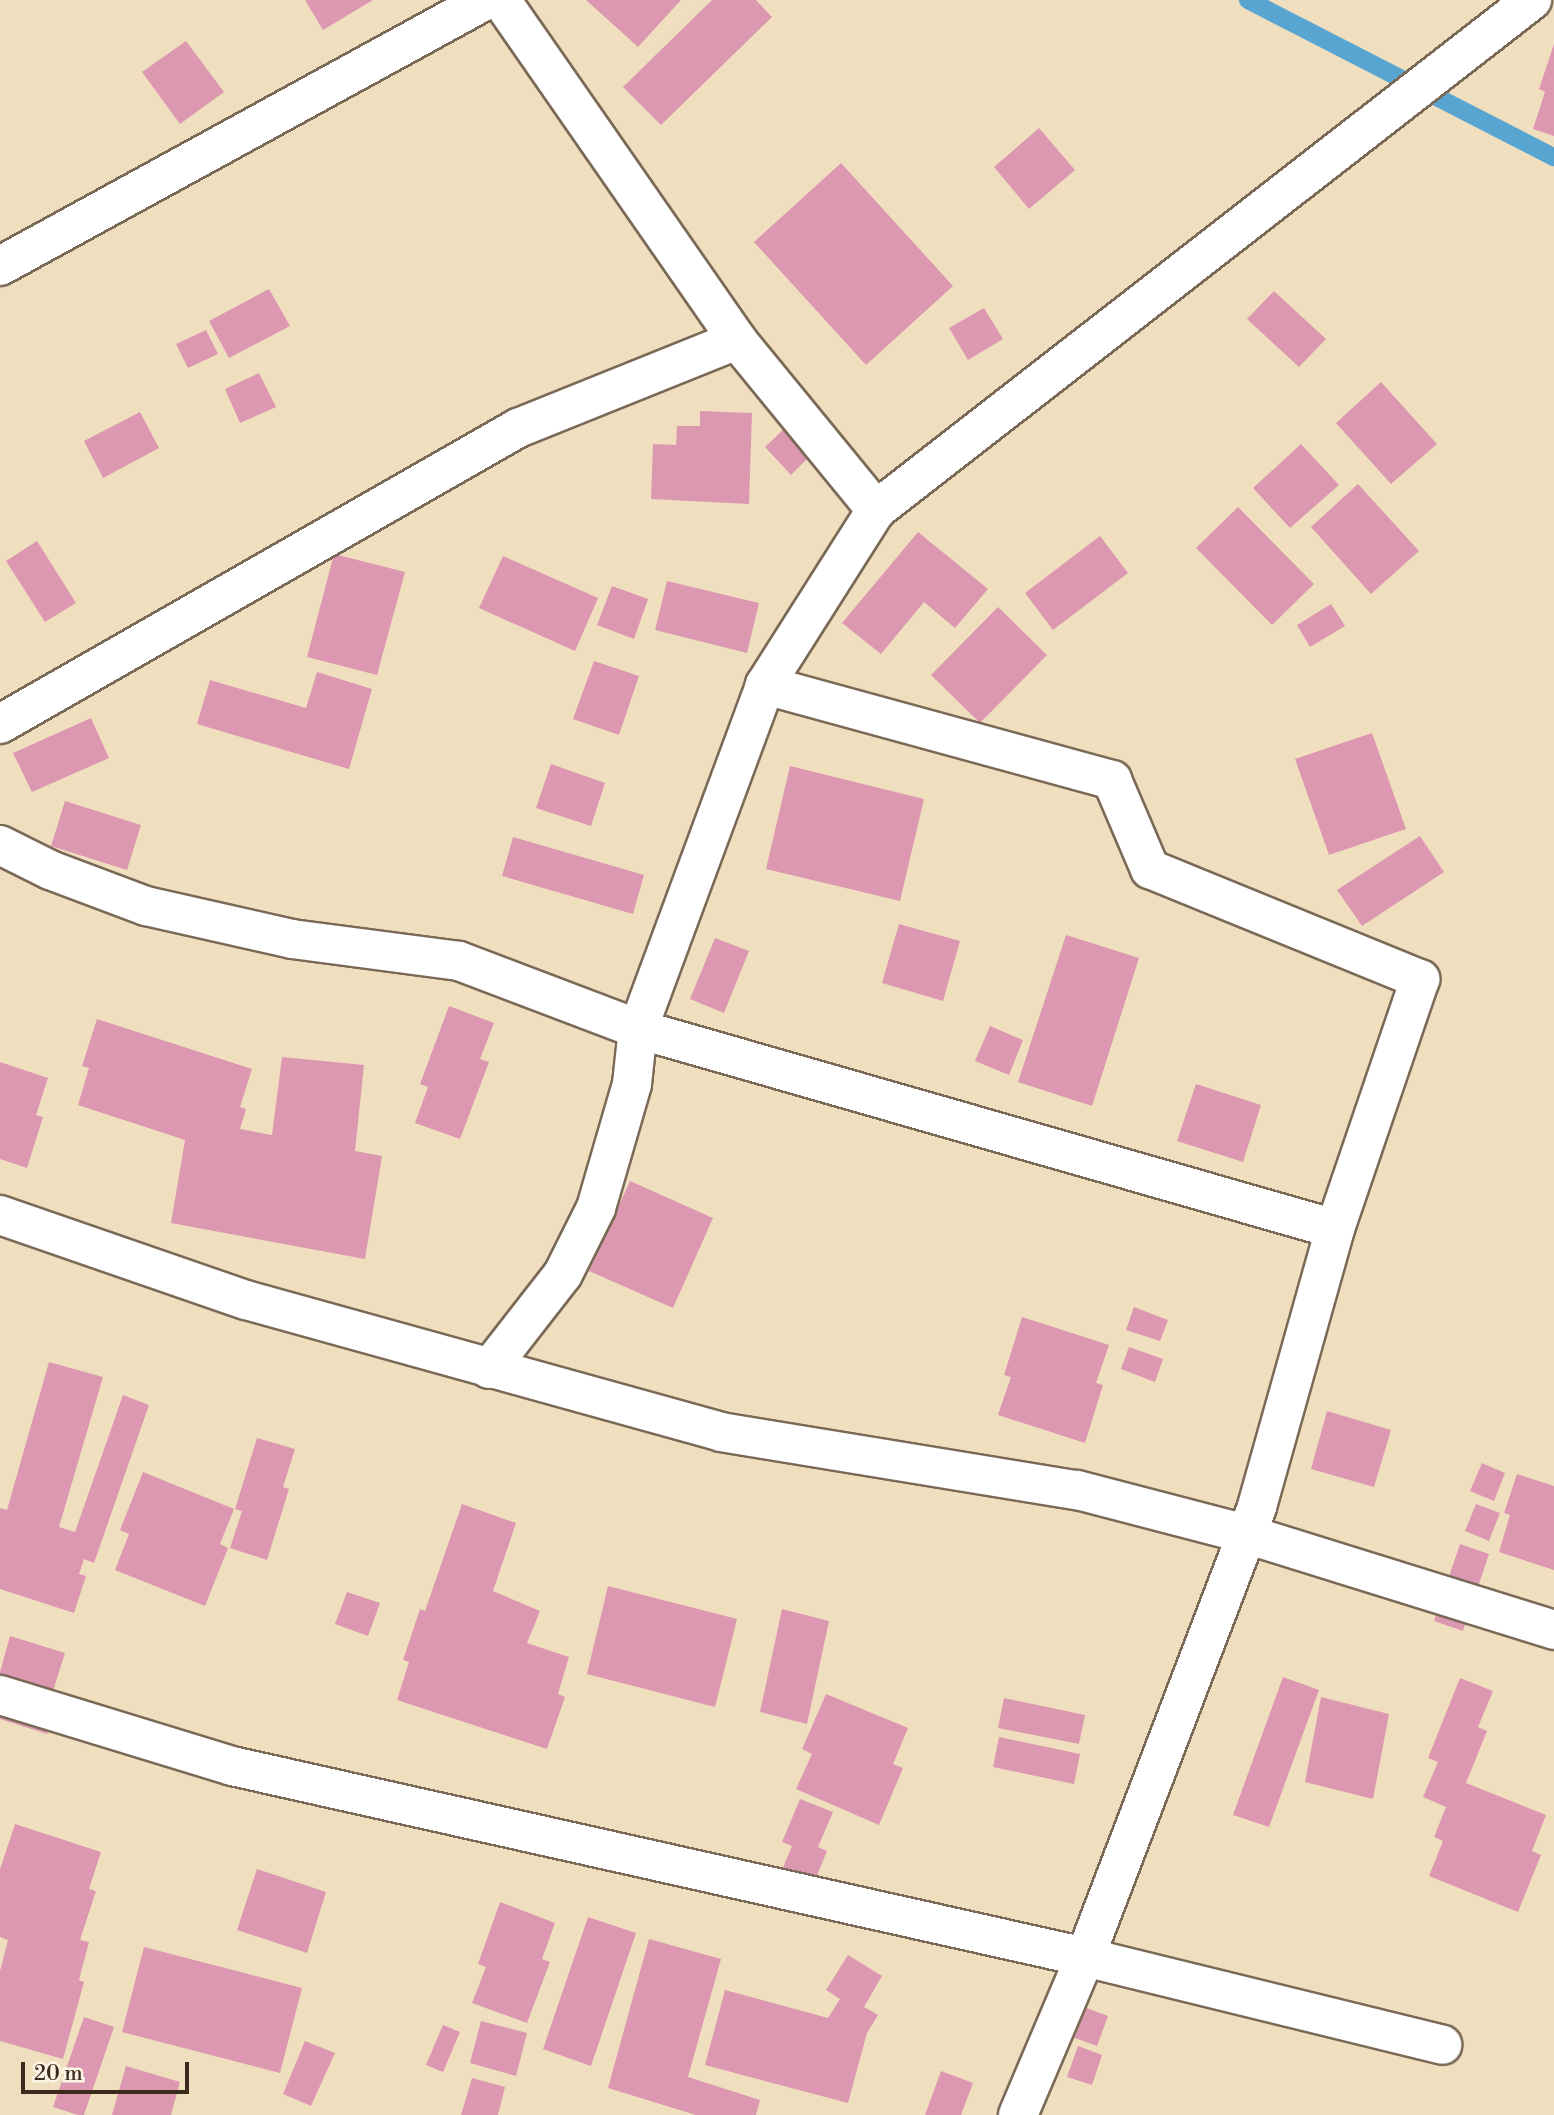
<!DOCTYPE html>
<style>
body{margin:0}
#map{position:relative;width:1554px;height:2115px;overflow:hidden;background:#f0dfbf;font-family:"Libre Bodoni",serif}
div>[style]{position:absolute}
.stream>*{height:18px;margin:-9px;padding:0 9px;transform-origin:9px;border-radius:9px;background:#59a5d2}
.building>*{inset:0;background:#dc98b0}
.roads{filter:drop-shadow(2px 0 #7a6956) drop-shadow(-2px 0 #7a6956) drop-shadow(0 2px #7a6956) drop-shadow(0 -2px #7a6956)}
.minor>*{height:38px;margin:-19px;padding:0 19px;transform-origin:19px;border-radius:19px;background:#fff}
span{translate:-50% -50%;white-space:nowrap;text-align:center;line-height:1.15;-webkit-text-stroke:5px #fcf5e5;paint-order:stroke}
.scale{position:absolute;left:21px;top:2062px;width:168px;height:32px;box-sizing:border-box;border:4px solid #3b2a1e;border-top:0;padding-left:9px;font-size:21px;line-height:24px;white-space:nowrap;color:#3b2a1e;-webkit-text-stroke:5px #fcf5e5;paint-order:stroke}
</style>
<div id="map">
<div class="stream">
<i style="left:1248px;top:0;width:344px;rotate:27.2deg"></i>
</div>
<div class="building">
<i style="clip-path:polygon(305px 0,373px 0,323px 30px)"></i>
<i style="clip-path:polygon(586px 0,681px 0,638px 47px)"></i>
<i style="clip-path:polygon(712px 0,756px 0,772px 17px,661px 125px,623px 87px)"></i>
<i style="clip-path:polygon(186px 41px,224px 92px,180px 124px,142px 72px)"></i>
<i style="clip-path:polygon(1554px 44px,1554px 136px,1533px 129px,1545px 92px,1539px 89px)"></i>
<i style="clip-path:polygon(1039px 128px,1075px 170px,1029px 209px,994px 167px)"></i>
<i style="clip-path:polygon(841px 163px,953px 286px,866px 365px,754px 242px)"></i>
<i style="clip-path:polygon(269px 289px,290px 326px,229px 358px,209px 321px)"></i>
<i style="clip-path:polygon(1274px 291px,1326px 339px,1299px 367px,1247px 319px)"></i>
<i style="clip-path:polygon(984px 308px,1003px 339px,968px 360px,949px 328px)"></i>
<i style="clip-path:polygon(206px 330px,218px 354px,188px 368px,176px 344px)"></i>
<i style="clip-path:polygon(259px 373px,276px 407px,240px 423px,225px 389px)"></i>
<i style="clip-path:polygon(1381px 382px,1437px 444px,1391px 484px,1336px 423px)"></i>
<i style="clip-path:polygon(700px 411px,752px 413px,749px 504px,651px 499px,653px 444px,676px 445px,677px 426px,700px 426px)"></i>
<i style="clip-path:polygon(140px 412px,159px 448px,103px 478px,84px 441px)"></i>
<i style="clip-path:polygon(784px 429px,809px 457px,791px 475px,765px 447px)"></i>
<i style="clip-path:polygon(1301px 444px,1339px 485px,1290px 528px,1253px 488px)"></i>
<i style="clip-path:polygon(1358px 484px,1419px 551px,1371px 594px,1311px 527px)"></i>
<i style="clip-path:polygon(1238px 507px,1314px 584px,1272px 625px,1196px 548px)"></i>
<i style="clip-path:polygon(918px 532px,988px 589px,955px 628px,924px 602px,881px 654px,842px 623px)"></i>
<i style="clip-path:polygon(1100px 536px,1128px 573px,1053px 630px,1025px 593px)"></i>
<i style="clip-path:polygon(37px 541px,76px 603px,45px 622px,6px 561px)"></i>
<i style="clip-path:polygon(334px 554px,405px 572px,377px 675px,307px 657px)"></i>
<i style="clip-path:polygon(503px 556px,598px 598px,575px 651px,479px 608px)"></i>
<i style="clip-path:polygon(667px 581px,759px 603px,747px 653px,655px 630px)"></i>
<i style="clip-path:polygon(612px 586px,648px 599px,634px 639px,597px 625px)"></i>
<i style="clip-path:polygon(1331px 604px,1345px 626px,1310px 647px,1297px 625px)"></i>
<i style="clip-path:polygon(998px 607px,1047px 655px,980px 723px,931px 675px)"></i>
<i style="clip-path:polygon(594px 661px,639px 676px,619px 735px,573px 719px)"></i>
<i style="clip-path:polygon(317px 672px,372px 689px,349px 769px,197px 724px,210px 680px,306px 708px)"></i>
<i style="clip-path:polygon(91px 718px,109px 758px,32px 792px,13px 753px)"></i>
<i style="clip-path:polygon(1372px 733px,1406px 829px,1329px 855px,1295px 759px)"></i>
<i style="clip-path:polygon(551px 764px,605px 783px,591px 826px,536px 808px)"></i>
<i style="clip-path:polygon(790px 766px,924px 799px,900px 901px,766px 869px)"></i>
<i style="clip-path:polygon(65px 801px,141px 825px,127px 870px,51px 846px)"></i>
<i style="clip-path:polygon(1420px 836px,1444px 872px,1362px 926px,1337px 890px)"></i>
<i style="clip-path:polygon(513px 837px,644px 875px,633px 914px,502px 876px)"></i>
<i style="clip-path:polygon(899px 924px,960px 941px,943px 1001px,882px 983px)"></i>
<i style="clip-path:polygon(1066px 935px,1139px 958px,1092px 1106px,1018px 1082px)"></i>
<i style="clip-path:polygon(715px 938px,749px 951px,724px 1013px,690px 999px)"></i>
<i style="clip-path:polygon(449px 1006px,494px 1023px,480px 1059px,489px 1062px,460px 1139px,415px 1123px,428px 1087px,420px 1084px)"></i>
<i style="clip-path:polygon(97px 1019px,252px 1069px,240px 1107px,246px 1109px,240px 1129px,272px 1135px,282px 1057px,364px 1065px,355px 1151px,382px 1156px,365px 1259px,171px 1223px,185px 1140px,78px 1105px,89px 1068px,82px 1066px)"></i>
<i style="clip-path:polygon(990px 1026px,1023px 1040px,1009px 1075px,975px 1061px)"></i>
<i style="clip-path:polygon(0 1062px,48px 1078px,36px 1115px,43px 1117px,27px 1168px,0 1159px)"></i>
<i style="clip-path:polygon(1196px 1084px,1261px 1105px,1243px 1162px,1177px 1141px)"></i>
<i style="clip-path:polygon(630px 1181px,713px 1218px,673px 1308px,589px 1271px)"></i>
<i style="clip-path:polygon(1134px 1307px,1168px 1320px,1160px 1341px,1126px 1330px)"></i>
<i style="clip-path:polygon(1022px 1317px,1109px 1345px,1096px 1383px,1103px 1385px,1085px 1443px,998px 1415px,1011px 1377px,1004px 1375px)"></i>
<i style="clip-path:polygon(1129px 1347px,1163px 1359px,1155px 1382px,1121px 1369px)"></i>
<i style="clip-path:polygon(49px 1362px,103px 1377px,59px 1527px,75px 1532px,123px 1395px,149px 1405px,94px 1563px,84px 1559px,79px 1574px,86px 1576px,74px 1613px,0 1589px,0 1508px,7px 1510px)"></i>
<i style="clip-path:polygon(1327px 1411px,1391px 1430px,1374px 1487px,1311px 1469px)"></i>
<i style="clip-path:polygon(257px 1438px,295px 1449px,283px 1487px,289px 1489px,267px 1560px,230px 1548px,242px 1511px,235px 1509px)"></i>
<i style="clip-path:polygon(1482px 1463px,1505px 1473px,1494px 1501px,1470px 1491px)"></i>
<i style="clip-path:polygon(143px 1472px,234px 1509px,220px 1544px,228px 1548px,205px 1606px,115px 1570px,129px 1534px,120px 1530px)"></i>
<i style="clip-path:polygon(1517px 1474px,1554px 1486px,1554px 1570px,1499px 1552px,1510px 1515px,1504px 1513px)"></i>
<i style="clip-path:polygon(462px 1504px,516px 1523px,493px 1591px,540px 1611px,527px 1643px,569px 1657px,558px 1694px,565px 1697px,547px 1749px,397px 1700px,409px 1662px,403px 1660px,420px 1609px,425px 1611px)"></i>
<i style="clip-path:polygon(1476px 1504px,1500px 1513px,1489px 1541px,1465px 1531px)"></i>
<i style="clip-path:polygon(1460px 1544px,1489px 1554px,1463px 1631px,1434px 1621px)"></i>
<i style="clip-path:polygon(608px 1586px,737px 1619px,715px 1707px,587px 1674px)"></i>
<i style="clip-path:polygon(347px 1592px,380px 1603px,368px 1636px,335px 1624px)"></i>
<i style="clip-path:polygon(782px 1609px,829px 1621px,807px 1724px,760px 1712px)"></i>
<i style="clip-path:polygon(10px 1636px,65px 1653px,53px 1691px,60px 1693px,47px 1734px,0 1719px,0 1672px)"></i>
<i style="clip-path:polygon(1283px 1677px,1319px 1690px,1269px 1827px,1233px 1815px)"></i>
<i style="clip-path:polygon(1460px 1678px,1493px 1691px,1478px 1727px,1487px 1731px,1466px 1783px,1546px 1815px,1532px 1851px,1541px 1855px,1518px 1912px,1429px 1876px,1443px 1841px,1434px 1837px,1446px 1807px,1423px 1797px,1438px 1762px,1428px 1758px)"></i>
<i style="clip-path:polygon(826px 1694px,908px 1728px,893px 1764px,903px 1768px,879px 1825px,796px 1789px,812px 1754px,802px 1749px)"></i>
<i style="clip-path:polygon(1321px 1697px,1389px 1714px,1373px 1799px,1305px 1782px)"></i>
<i style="clip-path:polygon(1004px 1698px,1085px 1715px,1079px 1744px,998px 1728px)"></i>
<i style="clip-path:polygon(999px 1737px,1080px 1754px,1074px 1784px,993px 1767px)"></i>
<i style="clip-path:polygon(800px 1799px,833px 1812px,818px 1847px,827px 1851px,809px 1895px,777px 1882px,792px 1846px,782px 1842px)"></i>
<i style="clip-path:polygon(15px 1824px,101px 1852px,89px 1889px,96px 1891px,80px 1940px,89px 1942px,79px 1980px,84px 1982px,63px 2059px,0 2041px,0 1971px,8px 1940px,0 1937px,0 1869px)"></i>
<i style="clip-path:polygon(257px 1869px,326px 1892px,307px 1953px,237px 1930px)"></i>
<i style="clip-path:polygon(500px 1902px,555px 1923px,542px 1959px,550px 1962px,527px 2023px,472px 2003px,486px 1967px,478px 1964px)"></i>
<i style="clip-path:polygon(588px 1917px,636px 1933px,591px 2066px,543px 2049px)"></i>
<i style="clip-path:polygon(649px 1939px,721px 1959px,688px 2077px,760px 2100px,756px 2115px,696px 2115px,608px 2088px)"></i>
<i style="clip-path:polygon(144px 1947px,302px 1988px,280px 2073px,122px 2032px)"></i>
<i style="clip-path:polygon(848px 1955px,882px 1976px,864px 2007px,878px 2015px,867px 2033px,848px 2103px,705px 2065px,725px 1990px,828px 2018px,840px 1999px,826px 1990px)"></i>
<i style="clip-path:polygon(1084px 2007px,1108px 2016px,1097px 2046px,1072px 2037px)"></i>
<i style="clip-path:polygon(84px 2017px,114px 2027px,84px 2115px,78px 2115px,53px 2107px)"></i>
<i style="clip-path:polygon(481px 2021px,527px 2033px,516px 2076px,470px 2063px)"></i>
<i style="clip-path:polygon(443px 2025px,460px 2032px,443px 2072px,426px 2065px)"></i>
<i style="clip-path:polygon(305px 2041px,335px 2053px,311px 2106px,283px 2094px)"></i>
<i style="clip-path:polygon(1078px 2046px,1102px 2055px,1092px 2085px,1067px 2077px)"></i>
<i style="clip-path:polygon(126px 2066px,180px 2082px,171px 2115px,112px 2115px)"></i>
<i style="clip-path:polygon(941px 2071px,973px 2083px,961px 2115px,925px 2115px)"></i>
<i style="clip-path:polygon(472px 2078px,505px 2087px,498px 2115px,461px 2115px)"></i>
</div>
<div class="roads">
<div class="minor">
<i style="left:501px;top:0;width:414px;rotate:55.2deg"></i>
<i style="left:737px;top:340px;width:220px;rotate:50.7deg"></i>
<i style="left:0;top:266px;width:554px;rotate:-28.69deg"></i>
<i style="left:765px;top:685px;width:360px;rotate:15.3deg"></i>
<i style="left:1112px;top:780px;width:97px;rotate:66.9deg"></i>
<i style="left:1150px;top:869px;width:292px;rotate:22.2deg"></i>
<i style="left:1420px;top:979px;width:264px;rotate:108.8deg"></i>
<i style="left:1335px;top:1229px;width:289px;rotate:105.7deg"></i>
<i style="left:1257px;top:1507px;width:482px;rotate:110.9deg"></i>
<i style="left:1085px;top:1957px;width:172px;rotate:113deg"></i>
<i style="left:0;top:724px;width:597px;rotate:-29.74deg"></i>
<i style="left:518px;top:428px;width:236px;rotate:-21.9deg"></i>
<i style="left:0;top:845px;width:56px;rotate:26.6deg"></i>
<i style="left:50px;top:870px;width:103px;rotate:20.6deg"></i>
<i style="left:146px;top:906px;width:150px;rotate:12.7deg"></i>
<i style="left:292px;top:939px;width:168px;rotate:7.5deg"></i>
<i style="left:459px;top:961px;width:191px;rotate:20.8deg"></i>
<i style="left:638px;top:1029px;width:725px;rotate:16.01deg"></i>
<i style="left:0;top:1215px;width:260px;rotate:19.1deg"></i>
<i style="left:246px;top:1300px;width:493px;rotate:15.5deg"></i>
<i style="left:721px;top:1432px;width:361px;rotate:9.3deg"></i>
<i style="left:1077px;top:1490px;width:175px;rotate:14.6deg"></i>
<i style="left:1246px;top:1534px;width:323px;rotate:17.3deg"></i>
<i style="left:489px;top:1369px;width:120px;rotate:-52.1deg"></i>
<i style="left:563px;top:1274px;width:74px;rotate:-63.4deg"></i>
<i style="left:596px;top:1208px;width:129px;rotate:-73.8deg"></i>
<i style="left:632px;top:1084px;width:55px;rotate:-83.8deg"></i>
<i style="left:638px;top:1029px;width:367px;rotate:-69.7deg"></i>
<i style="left:765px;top:685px;width:207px;rotate:-57.6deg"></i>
<i style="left:876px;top:510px;width:831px;rotate:-37.86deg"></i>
<i style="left:0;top:1695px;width:243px;rotate:17deg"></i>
<i style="left:232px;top:1766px;width:874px;rotate:12.62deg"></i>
<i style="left:1085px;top:1957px;width:368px;rotate:13.8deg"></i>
</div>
</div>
<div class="scale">20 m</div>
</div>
